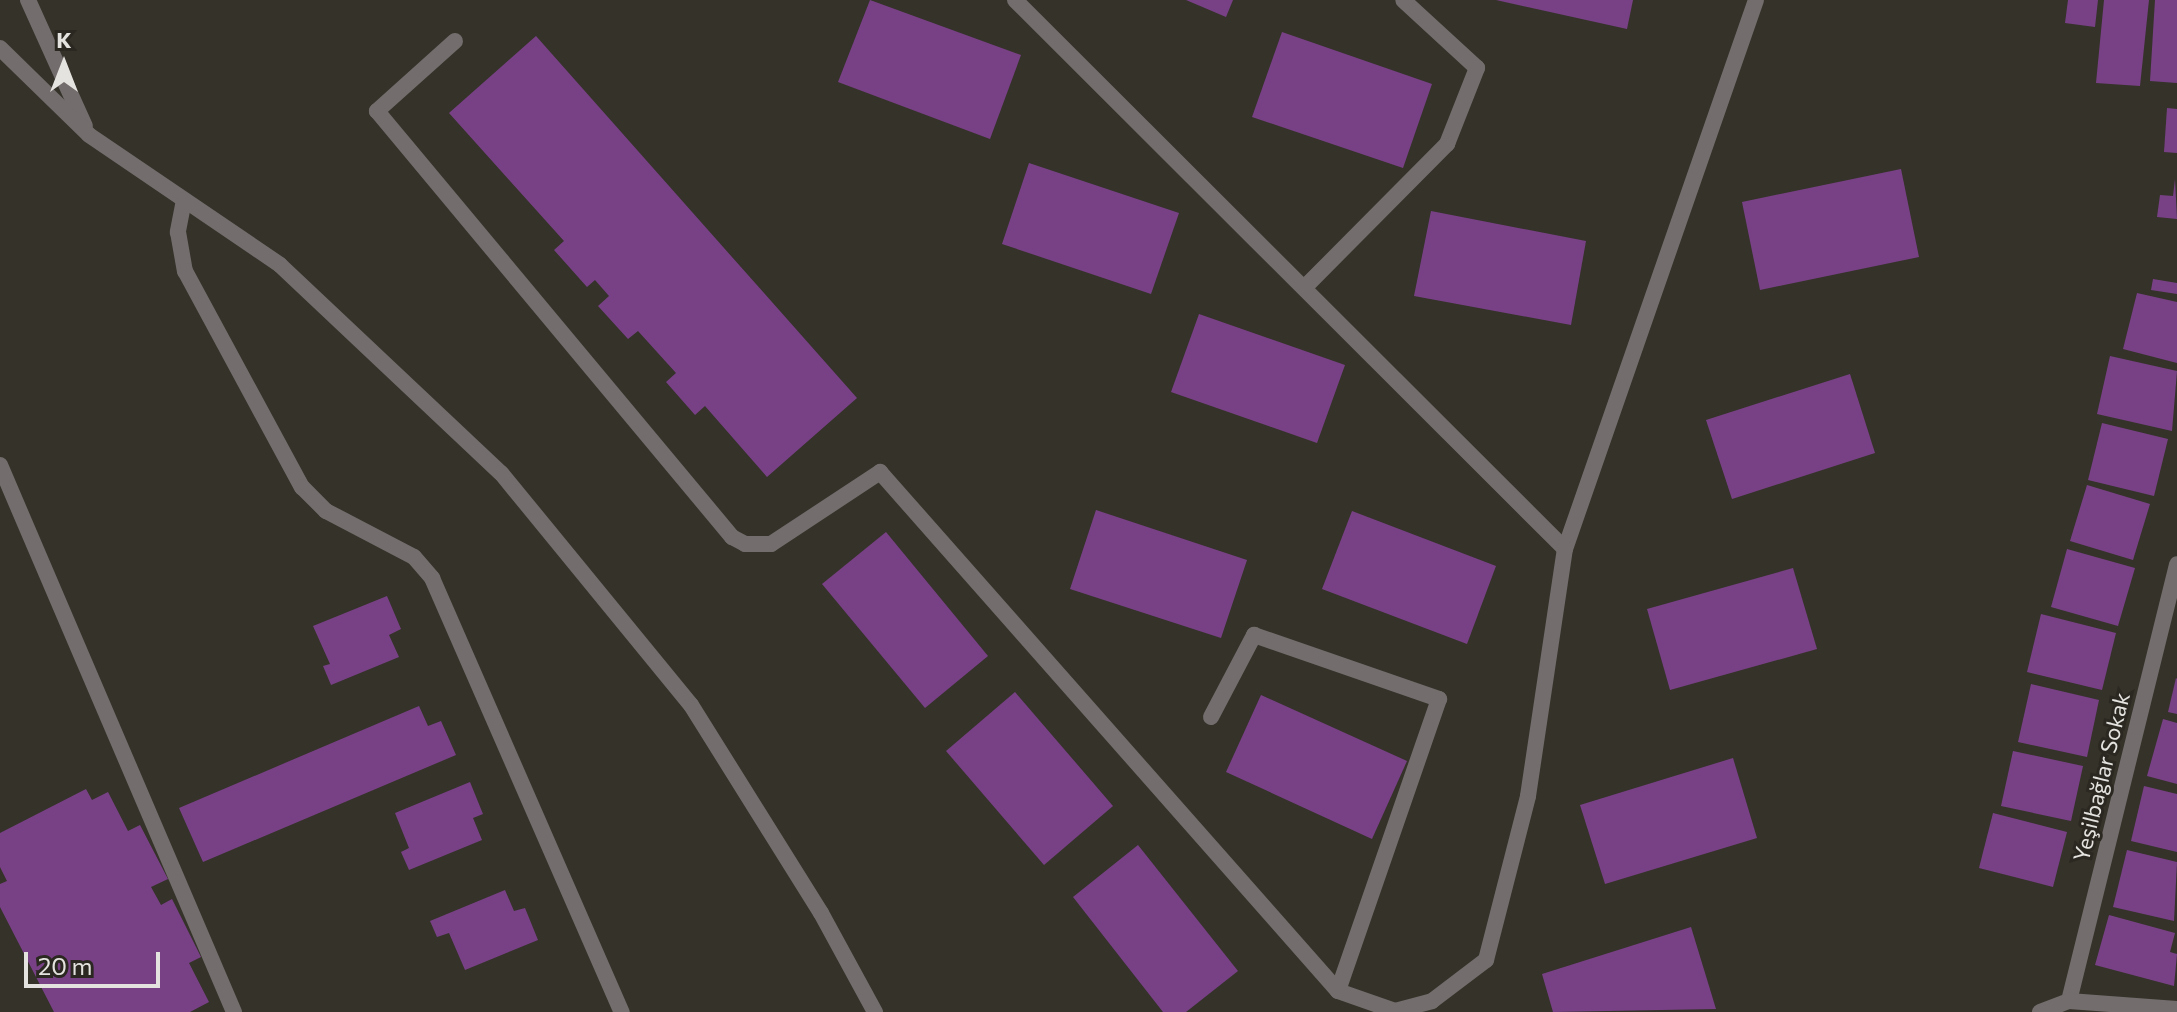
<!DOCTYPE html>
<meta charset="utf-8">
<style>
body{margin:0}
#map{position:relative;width:2177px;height:1012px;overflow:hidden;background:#35322a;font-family:Commissioner,sans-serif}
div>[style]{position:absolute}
.building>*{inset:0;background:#784186}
.lane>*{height:16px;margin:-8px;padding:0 8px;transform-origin:8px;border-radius:8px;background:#736e6d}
.street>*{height:16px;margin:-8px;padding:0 8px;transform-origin:8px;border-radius:8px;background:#736e6d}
span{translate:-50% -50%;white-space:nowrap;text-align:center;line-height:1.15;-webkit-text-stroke:6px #2b2821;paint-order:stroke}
.street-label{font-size:22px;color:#e5e3df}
.north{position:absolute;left:24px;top:24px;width:80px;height:80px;-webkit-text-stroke:6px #2b2821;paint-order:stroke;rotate:0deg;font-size:22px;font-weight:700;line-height:32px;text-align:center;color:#e5e3df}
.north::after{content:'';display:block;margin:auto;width:28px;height:36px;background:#e5e3df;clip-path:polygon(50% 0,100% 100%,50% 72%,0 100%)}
.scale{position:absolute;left:24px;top:952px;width:136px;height:36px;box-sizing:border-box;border:4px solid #e5e3df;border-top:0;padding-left:10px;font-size:24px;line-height:28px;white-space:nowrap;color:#e5e3df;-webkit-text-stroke:6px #2b2821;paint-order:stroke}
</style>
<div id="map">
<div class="building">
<i style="clip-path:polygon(870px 0,1021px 55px,990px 139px,838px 82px)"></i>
<i style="clip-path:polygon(1186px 0,1233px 0,1226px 17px)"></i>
<i style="clip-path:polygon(1496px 0,1633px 0,1627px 29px)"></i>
<i style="clip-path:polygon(2068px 0,2098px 0,2095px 27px,2065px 23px)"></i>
<i style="clip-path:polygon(2104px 0,2149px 0,2140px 86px,2096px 83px)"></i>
<i style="clip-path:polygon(2155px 0,2177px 0,2177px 83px,2150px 81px)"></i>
<i style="clip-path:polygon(1282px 32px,1432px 84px,1403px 168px,1252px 117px)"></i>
<i style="clip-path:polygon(536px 36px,857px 398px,767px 477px,705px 406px,695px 415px,666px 382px,676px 373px,638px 331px,628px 339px,598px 306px,609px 296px,595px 280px,587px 287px,554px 250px,564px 241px,449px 113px)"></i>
<i style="clip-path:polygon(2167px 108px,2177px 109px,2177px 153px,2164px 152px)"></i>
<i style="clip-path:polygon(1029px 163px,1179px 213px,1151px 294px,1002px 244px)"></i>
<i style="clip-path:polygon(1901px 169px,1919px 257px,1760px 290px,1742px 202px)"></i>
<i style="clip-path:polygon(2175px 179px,2177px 219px,2157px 217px,2160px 195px,2173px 196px)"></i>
<i style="clip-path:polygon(1431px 211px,1586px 241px,1571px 325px,1414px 296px)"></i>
<i style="clip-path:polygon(2153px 279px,2177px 283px,2177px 294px,2151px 290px)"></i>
<i style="clip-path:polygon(2137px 293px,2177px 302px,2177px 363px,2123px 349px)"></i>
<i style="clip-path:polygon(1199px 314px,1345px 365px,1317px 443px,1171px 392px)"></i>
<i style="clip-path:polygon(2110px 356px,2177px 371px,2172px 431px,2097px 414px)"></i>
<i style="clip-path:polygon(1850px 374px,1875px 453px,1732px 499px,1706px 420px)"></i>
<i style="clip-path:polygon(2102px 423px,2168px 439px,2154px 496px,2088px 480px)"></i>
<i style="clip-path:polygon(2087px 485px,2150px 504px,2133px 560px,2070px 541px)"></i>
<i style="clip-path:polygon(1096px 510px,1247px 560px,1221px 638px,1070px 589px)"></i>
<i style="clip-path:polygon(1352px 511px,1496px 566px,1467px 644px,1322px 589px)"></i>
<i style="clip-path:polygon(886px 532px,988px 656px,925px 708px,822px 584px)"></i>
<i style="clip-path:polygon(2067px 549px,2135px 568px,2118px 626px,2051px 607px)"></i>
<i style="clip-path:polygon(1793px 568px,1817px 649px,1670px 690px,1647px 609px)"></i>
<i style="clip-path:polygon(387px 596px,401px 629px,389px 635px,399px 657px,331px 685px,323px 666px,330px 664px,313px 626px)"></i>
<i style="clip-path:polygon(2041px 614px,2116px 633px,2102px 690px,2027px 672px)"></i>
<i style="clip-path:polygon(2176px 678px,2177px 679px,2177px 714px,2168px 712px)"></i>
<i style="clip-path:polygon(2031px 684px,2099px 700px,2087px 757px,2018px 742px)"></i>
<i style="clip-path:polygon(1015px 692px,1113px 806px,1044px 865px,946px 751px)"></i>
<i style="clip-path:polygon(1261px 695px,1407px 761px,1372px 839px,1226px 772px)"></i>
<i style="clip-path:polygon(419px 706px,428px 726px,441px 721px,456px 755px,203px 862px,179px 808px)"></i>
<i style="clip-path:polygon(2163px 719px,2177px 723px,2177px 784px,2147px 776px)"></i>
<i style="clip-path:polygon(2013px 751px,2083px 766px,2071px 821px,2001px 806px)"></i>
<i style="clip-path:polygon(1733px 758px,1757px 838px,1605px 884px,1580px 805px)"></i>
<i style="clip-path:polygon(470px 782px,483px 814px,473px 818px,482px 840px,409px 870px,401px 852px,409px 848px,395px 813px)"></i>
<i style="clip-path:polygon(2144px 786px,2177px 794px,2177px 852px,2131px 841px)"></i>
<i style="clip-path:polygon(86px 789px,92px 800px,108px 792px,128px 831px,140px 825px,168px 879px,151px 887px,161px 905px,172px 899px,201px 957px,189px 963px,209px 1002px,190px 1012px,54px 1012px,0 907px,0 884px,7px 881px,0 867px,0 833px)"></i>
<i style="clip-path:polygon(1993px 813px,2067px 832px,2053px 887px,1979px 868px)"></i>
<i style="clip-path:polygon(1138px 845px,1238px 971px,1186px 1012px,1163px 1012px,1073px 897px)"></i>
<i style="clip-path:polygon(2127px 850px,2177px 862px,2174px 921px,2113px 907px)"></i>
<i style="clip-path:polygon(505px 890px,514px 911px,525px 908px,538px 940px,465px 970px,449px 933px,437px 937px,430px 921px)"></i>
<i style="clip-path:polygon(2109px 915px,2175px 933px,2170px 952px,2177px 954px,2174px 986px,2095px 965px)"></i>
<i style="clip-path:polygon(1691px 927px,1716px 1009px,1553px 1012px,1542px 974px)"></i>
</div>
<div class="lane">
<i style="left:455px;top:41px;width:105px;rotate:138.1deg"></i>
<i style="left:377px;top:111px;width:555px;rotate:50.19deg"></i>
<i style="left:732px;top:537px;width:15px;rotate:28deg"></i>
<i style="left:745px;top:544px;width:26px"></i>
<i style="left:771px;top:544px;width:131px;rotate:-33.4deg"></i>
</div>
<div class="street">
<i style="left:28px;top:0;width:138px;rotate:65.7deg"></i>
<i style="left:1015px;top:0;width:777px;rotate:44.95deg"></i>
<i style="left:1565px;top:549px;width:581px;rotate:-70.82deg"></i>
<i style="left:0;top:48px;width:124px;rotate:44.3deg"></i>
<i style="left:89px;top:135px;width:231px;rotate:34.2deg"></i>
<i style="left:280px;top:265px;width:303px;rotate:43.3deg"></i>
<i style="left:501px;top:473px;width:300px;rotate:50.7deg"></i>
<i style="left:691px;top:705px;width:245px;rotate:58deg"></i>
<i style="left:821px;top:913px;width:113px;rotate:61.4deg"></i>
<i style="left:184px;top:200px;width:33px;rotate:101deg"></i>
<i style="left:178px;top:232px;width:40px;rotate:80deg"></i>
<i style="left:185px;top:271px;width:246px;rotate:61.6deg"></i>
<i style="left:302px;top:487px;width:34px;rotate:45deg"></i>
<i style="left:326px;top:511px;width:99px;rotate:27.6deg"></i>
<i style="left:414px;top:557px;width:28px;rotate:49deg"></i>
<i style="left:432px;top:578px;width:474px;rotate:66.4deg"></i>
<i style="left:1305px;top:287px;width:202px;rotate:-45.2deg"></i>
<i style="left:1447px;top:144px;width:82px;rotate:-68.5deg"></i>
<i style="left:1477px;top:68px;width:100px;rotate:-137.4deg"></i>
<i style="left:0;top:465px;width:595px;rotate:66.84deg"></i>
<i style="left:880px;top:472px;width:692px;rotate:48.57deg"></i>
<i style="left:1338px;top:991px;width:60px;rotate:19.3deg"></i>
<i style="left:1395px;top:1011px;width:38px;rotate:-15deg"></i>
<i style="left:1432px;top:1001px;width:68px;rotate:-37.2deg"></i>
<i style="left:1486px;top:960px;width:169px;rotate:-75.6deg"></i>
<i style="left:1528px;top:796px;width:250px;rotate:-81.5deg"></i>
<i style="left:1211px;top:717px;width:93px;rotate:-62.3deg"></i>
<i style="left:1254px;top:635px;width:196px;rotate:19.1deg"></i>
<i style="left:1439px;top:699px;width:309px;rotate:109.1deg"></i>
<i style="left:2069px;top:1001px;width:450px;rotate:-76.1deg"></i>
<i style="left:2040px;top:1012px;width:31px;rotate:-21deg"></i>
<i style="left:2069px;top:1001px;width:108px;rotate:4.2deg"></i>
</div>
<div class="street-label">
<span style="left:2101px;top:777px;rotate:-76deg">Yeşilbağlar Sokak</span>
</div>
<div class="north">K</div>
<div class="scale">20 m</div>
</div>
